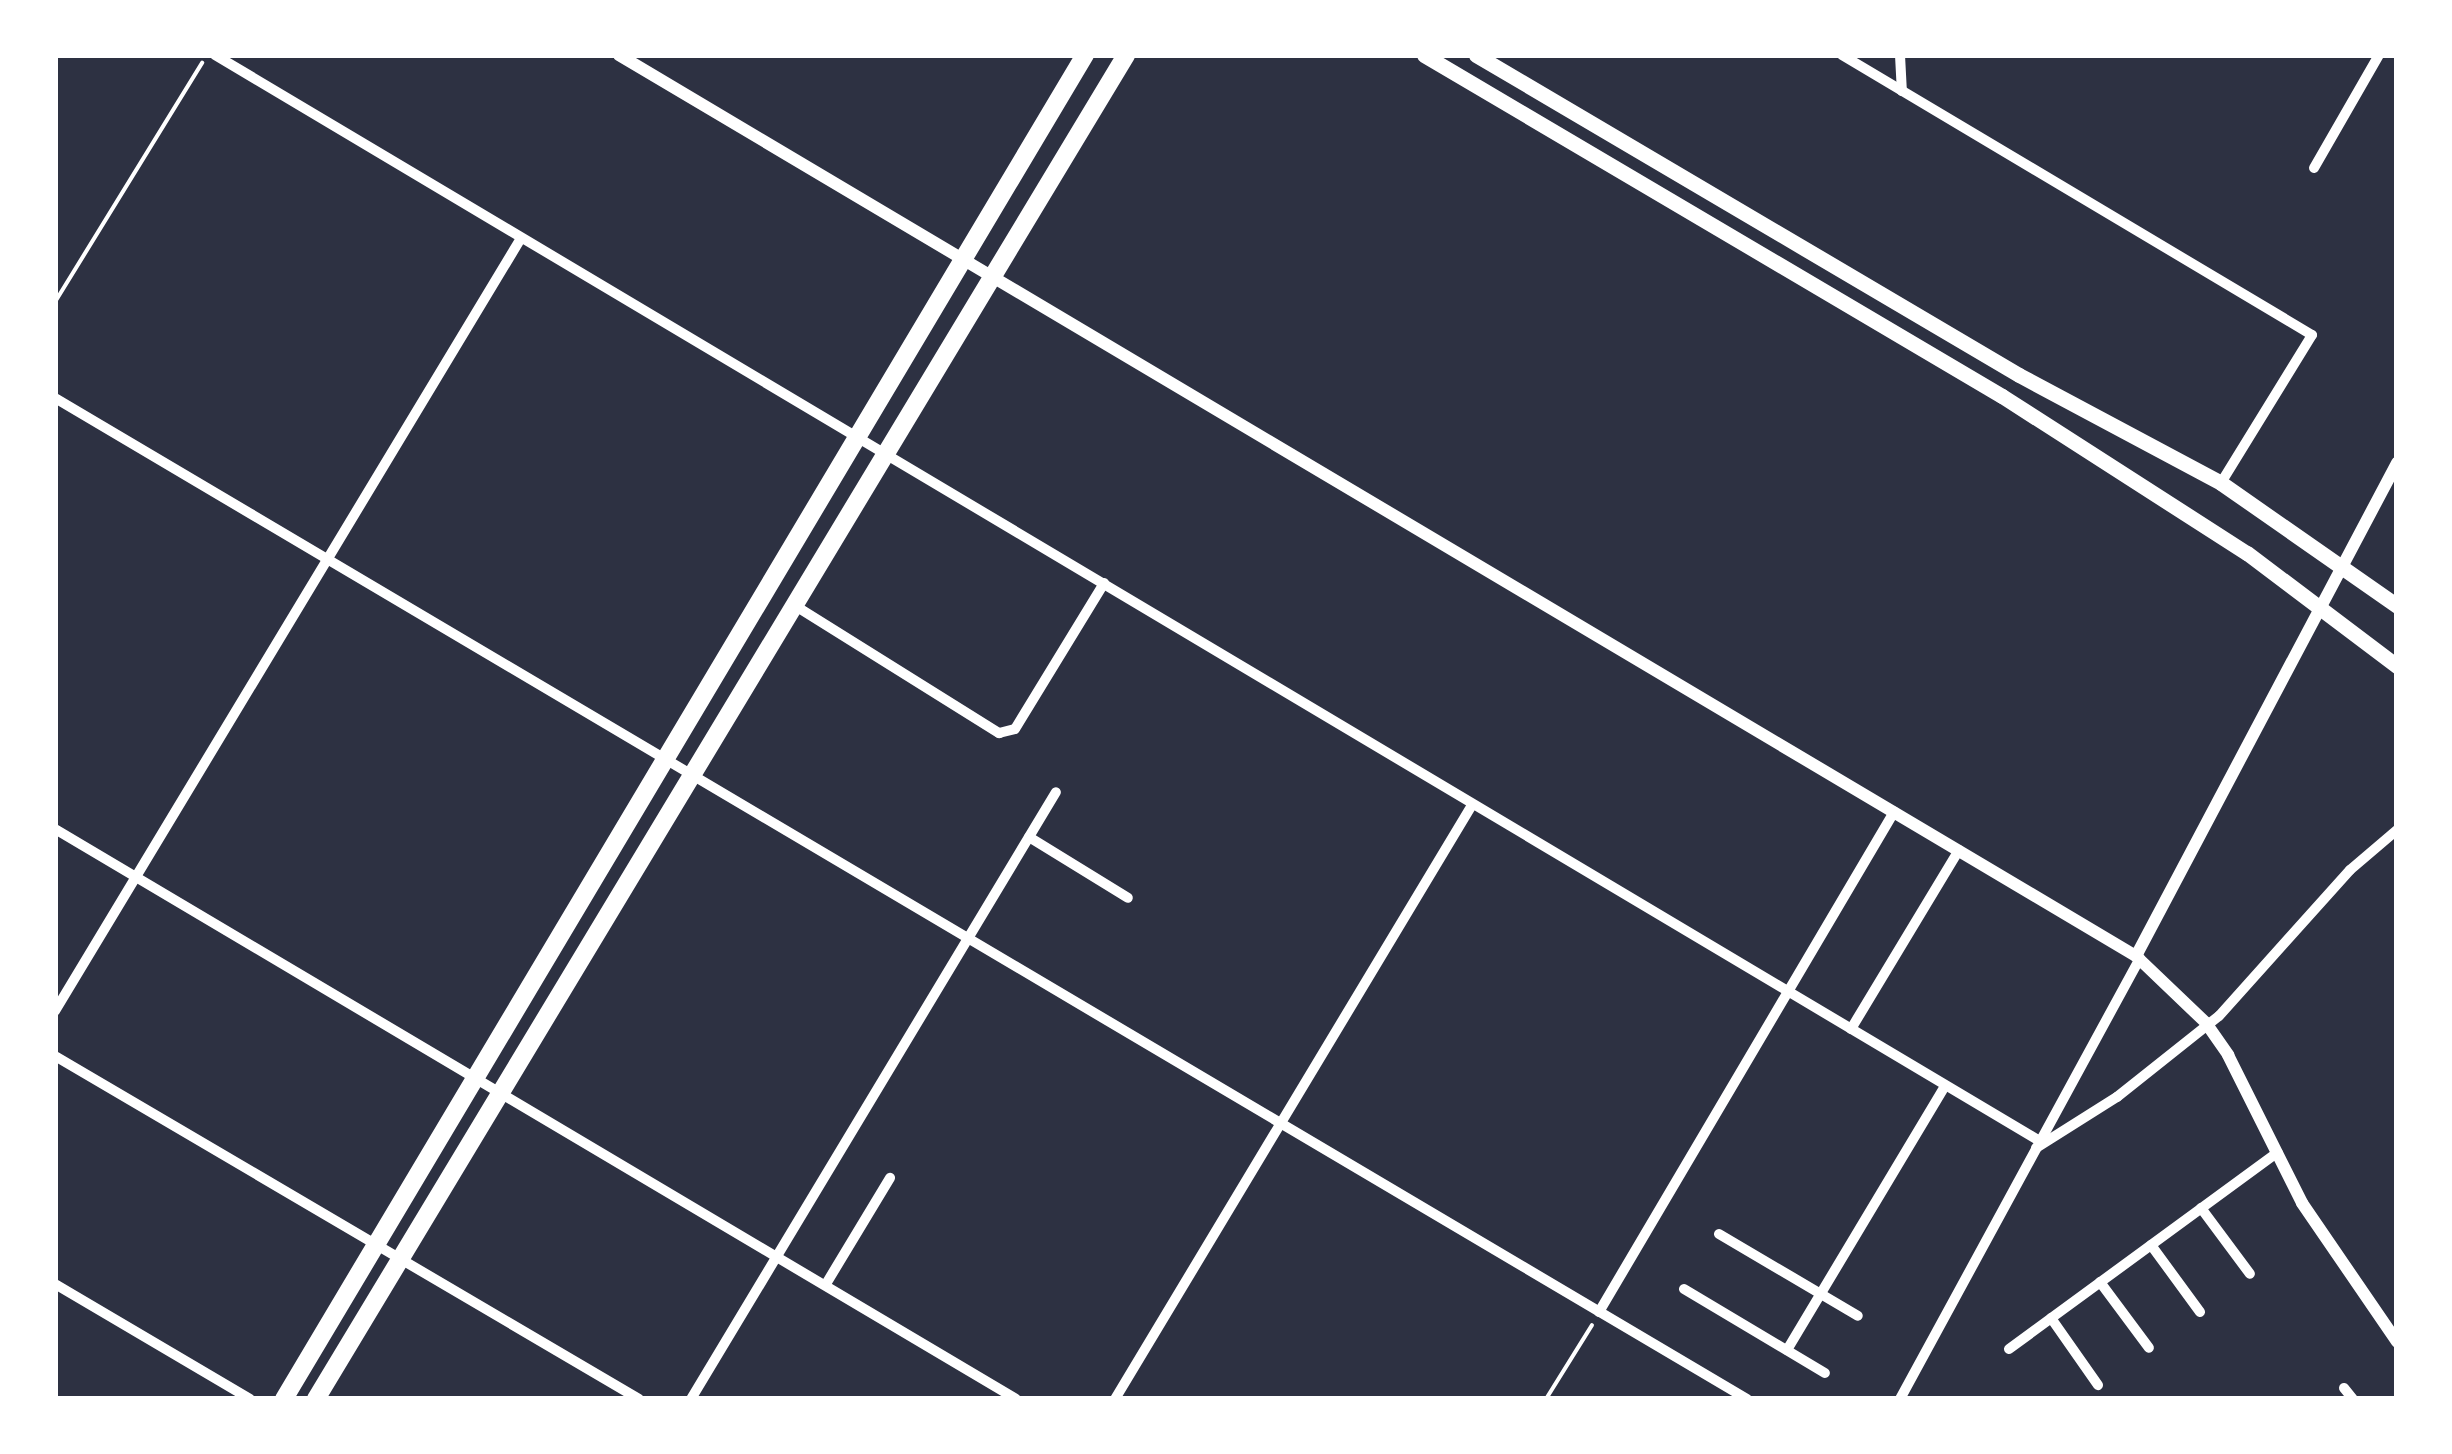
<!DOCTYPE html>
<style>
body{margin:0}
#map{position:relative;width:2452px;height:1454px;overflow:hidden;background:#2d3142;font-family:"Source Sans 3",sans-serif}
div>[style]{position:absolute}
.path>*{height:4px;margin:-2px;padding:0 2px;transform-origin:2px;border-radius:2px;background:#fff}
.minor>*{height:10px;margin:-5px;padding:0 5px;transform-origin:5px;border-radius:5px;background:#fff}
.tertiary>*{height:12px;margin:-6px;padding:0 6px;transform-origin:6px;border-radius:6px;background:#fff}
.secondary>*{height:15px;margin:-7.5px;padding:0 7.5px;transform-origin:7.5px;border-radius:7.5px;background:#fff}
.primary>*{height:18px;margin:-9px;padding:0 9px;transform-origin:9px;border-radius:9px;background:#fff}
span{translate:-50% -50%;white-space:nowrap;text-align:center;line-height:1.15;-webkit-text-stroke:10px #fff;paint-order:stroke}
.frame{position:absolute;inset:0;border:58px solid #fff;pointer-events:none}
</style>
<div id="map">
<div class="path">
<i style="left:55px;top:302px;width:281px;rotate:-58.4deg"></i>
<i style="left:1546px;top:1399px;width:87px;rotate:-58.1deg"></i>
</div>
<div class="minor">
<i style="left:215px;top:55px;width:2124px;rotate:30.76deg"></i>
<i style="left:1842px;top:55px;width:547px;rotate:30.78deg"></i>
<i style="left:2312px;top:335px;width:174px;rotate:121.6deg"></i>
<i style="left:1900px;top:55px;width:36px;rotate:87deg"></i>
<i style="left:2314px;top:168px;width:130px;rotate:-60.1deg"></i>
<i style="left:55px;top:398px;width:1966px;rotate:30.61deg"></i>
<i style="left:794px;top:605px;width:242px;rotate:32deg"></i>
<i style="left:999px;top:733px;width:16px;rotate:-14deg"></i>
<i style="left:1015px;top:729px;width:171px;rotate:-58.6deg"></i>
<i style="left:55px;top:829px;width:1117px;rotate:30.67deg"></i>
<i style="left:1029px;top:837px;width:116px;rotate:31.6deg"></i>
<i style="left:55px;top:1011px;width:900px;rotate:-58.91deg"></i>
<i style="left:1851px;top:1029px;width:209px;rotate:-58.9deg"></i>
<i style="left:55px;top:1056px;width:677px;rotate:30.43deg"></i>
<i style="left:2036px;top:1148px;width:96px;rotate:-32.2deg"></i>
<i style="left:2117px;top:1097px;width:130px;rotate:-38.5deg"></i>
<i style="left:2219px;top:1016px;width:196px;rotate:-48.1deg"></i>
<i style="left:2350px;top:870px;width:62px;rotate:-40.4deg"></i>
<i style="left:2201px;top:1208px;width:82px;rotate:53.4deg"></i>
<i style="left:1719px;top:1234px;width:161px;rotate:30.5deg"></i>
<i style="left:2151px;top:1245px;width:83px;rotate:53.8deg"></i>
<i style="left:2100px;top:1282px;width:82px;rotate:53.4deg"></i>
<i style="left:55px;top:1284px;width:226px;rotate:30.5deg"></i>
<i style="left:826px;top:1284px;width:124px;rotate:-58.9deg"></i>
<i style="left:1684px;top:1289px;width:164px;rotate:30.8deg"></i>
<i style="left:1599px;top:1312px;width:581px;rotate:-59.46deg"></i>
<i style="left:2051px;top:1318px;width:82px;rotate:55deg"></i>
<i style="left:2009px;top:1349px;width:333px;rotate:-36.2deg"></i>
<i style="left:1787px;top:1350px;width:308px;rotate:-59.1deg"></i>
<i style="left:2344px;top:1388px;width:14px;rotate:51deg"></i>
<i style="left:691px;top:1399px;width:708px;rotate:-58.98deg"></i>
<i style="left:1115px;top:1399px;width:693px;rotate:-58.99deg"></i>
<i style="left:1900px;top:1399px;width:502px;rotate:-61.44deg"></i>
</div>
<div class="tertiary">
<i style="left:619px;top:55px;width:1764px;rotate:30.71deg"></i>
<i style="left:2136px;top:956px;width:97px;rotate:43.7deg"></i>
<i style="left:2206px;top:1023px;width:39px;rotate:55deg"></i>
<i style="left:2228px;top:1055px;width:165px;rotate:63.4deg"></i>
<i style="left:2302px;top:1203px;width:168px;rotate:55.6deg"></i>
<i style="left:2136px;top:956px;width:558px;rotate:-62.1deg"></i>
</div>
<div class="secondary">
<i style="left:1424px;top:55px;width:671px;rotate:30.54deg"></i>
<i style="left:2002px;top:396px;width:291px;rotate:32.7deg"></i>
<i style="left:2247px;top:553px;width:188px;rotate:37deg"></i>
<i style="left:1476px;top:55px;width:630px;rotate:30.51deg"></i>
<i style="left:2019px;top:375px;width:229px;rotate:28.1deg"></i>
<i style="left:2221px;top:483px;width:215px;rotate:34.9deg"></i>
</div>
<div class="primary">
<i style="left:284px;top:1399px;width:1565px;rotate:-59.21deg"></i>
<i style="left:316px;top:1399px;width:1569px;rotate:-58.92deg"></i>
</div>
<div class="frame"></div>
</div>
